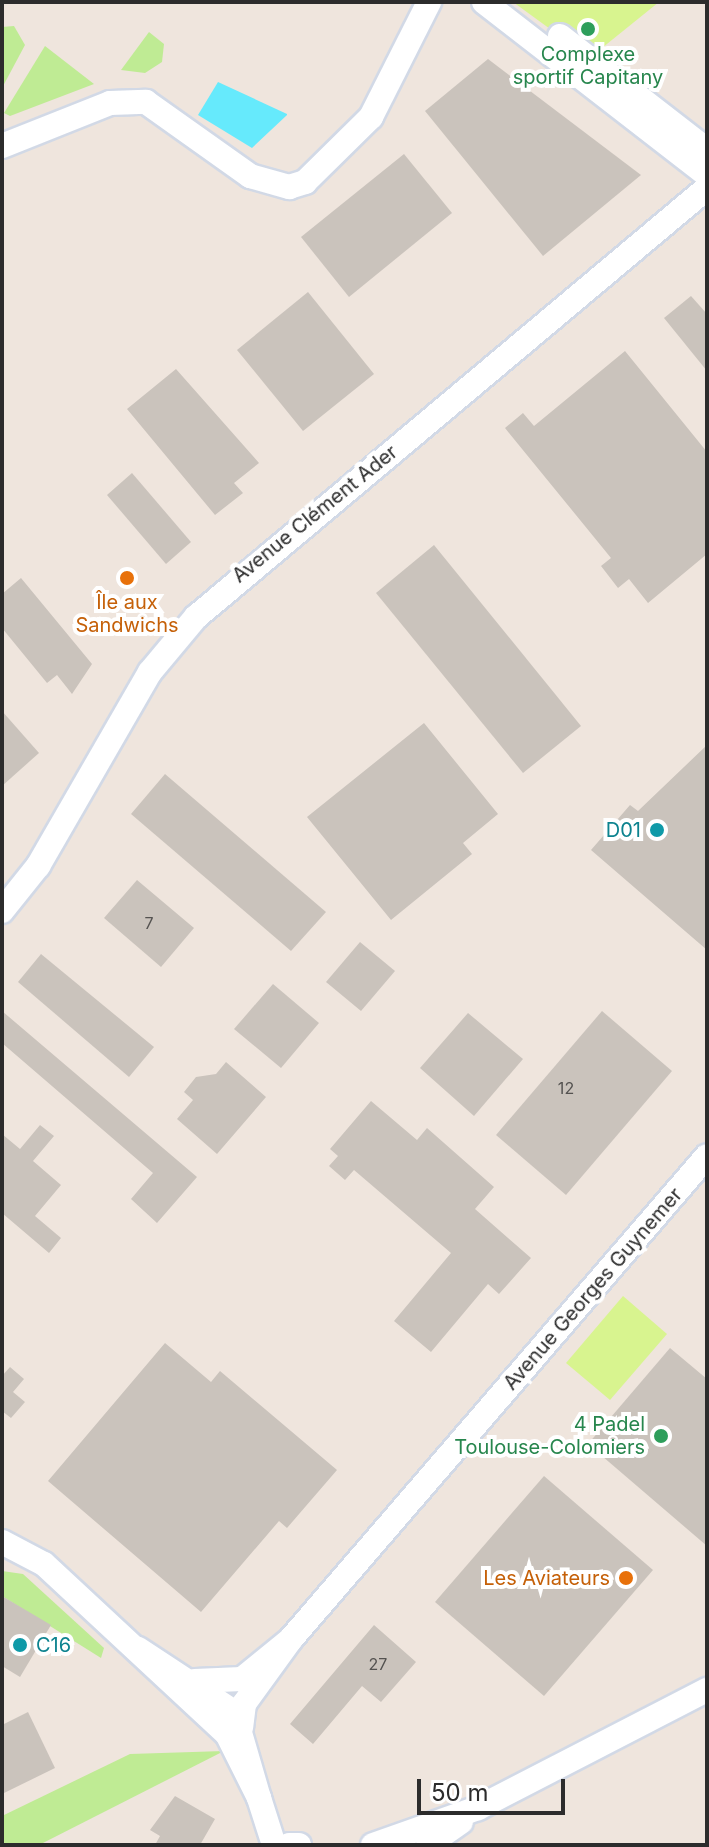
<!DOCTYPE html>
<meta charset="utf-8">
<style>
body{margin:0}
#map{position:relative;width:709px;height:1847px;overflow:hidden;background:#efe5dd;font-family:Inter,sans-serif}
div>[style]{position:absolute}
.green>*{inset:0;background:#bfeb94}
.pitch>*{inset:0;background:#d8f48f}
.water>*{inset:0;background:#66eafc}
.building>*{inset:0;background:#cac3bc}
.roads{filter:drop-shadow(2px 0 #d2d9e6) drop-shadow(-2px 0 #d2d9e6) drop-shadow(0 2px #d2d9e6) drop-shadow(0 -2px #d2d9e6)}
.minor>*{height:24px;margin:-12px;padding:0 12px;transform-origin:12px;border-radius:12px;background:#fff}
.dots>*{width:22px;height:22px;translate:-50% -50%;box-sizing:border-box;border:4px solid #fff;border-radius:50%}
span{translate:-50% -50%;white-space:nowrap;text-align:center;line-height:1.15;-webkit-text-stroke:8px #fff;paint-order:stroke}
.number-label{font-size:16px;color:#545250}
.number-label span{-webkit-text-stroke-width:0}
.leisure-label{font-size:20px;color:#27864d}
.right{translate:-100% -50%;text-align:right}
.street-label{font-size:20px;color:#2c2c2c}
.food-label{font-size:20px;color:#c56008}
.culture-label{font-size:20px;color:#0d838f}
.left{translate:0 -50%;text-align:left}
.frame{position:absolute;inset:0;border:4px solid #2c2c2c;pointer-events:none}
.scale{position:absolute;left:417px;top:1779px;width:148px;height:36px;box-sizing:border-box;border:4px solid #2c2c2c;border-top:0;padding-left:10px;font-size:24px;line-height:28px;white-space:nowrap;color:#2c2c2c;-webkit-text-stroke:6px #fff;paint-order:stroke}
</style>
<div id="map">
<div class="green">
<i style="clip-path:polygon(14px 26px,25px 45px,2px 88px,2px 27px)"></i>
<i style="clip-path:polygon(149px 32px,164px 44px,162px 62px,145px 73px,121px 70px)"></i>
<i style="clip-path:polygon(45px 46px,94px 84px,10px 116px,4px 113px)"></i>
<i style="clip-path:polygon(2px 1571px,23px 1574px,104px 1648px,101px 1658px,2px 1596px)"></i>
<i style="clip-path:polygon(224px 1751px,39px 1845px,2px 1845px,2px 1816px,130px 1754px)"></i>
</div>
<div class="pitch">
<i style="clip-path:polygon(513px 2px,659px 2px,597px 52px,568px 42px)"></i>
<i style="clip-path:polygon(623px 1296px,667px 1334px,610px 1400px,566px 1363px)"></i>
</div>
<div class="water">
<i style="clip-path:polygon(218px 82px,287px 114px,287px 115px,252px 148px,198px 115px)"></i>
</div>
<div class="building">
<i style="clip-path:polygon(488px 59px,641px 175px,543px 256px,425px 111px)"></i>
<i style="clip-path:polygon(404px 154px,452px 213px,349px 297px,301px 237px)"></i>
<i style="clip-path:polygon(308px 292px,374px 374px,303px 431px,237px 350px)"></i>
<i style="clip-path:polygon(691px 296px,707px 314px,707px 371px,664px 318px)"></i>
<i style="clip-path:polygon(625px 351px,707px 452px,707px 554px,648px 603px,629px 579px,618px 588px,601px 566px,611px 558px,505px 428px,523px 413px,534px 426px)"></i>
<i style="clip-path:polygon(176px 369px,259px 463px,234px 483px,243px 493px,215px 515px,127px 409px)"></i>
<i style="clip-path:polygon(132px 473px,191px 542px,166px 564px,107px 495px)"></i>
<i style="clip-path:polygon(434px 545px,581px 726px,523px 773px,376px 593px)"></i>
<i style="clip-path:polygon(21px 578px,92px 664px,72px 694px,57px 675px,47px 683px,2px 628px,2px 594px)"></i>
<i style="clip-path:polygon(2px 711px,39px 753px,2px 786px)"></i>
<i style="clip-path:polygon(424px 723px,498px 814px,463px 843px,472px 854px,391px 920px,307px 817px)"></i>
<i style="clip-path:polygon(707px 745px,707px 950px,591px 850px,630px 805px,638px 811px)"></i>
<i style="clip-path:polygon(165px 774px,326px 912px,291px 951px,131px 814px)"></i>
<i style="clip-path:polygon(137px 880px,194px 928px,161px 967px,104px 918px)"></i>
<i style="clip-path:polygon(360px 942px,395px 971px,361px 1011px,326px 982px)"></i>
<i style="clip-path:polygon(41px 954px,154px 1047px,129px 1077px,18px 982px)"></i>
<i style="clip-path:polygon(273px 984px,319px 1023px,281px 1068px,234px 1029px)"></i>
<i style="clip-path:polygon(2px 1011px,197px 1177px,157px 1223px,131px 1199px,153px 1173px,2px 1043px)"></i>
<i style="clip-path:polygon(602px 1011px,672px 1071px,566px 1195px,496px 1135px)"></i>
<i style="clip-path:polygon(468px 1013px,523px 1059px,474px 1116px,420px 1068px)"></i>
<i style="clip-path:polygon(226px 1062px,266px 1097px,217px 1154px,177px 1119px,193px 1100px,184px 1092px,196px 1077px,216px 1074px)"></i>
<i style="clip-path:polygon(371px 1101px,417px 1140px,427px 1128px,494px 1187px,475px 1209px,531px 1258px,499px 1294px,488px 1284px,431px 1352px,394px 1321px,451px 1253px,354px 1170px,345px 1180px,329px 1166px,338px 1156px,330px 1149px)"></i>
<i style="clip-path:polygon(40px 1125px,54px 1136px,33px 1161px,61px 1185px,35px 1216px,61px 1238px,49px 1253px,2px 1213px,2px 1134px,20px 1149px)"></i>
<i style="clip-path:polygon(165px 1343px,211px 1382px,220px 1371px,337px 1470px,287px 1528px,279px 1521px,201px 1612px,48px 1481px)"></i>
<i style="clip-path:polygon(670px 1348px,707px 1379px,707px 1546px,588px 1444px)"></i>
<i style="clip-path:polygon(10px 1367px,24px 1379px,13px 1392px,25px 1402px,11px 1418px,2px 1411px,2px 1376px)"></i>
<i style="clip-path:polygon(544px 1476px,653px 1570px,544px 1696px,435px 1602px)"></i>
<i style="clip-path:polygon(2px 1596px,51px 1625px,20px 1677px,2px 1666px)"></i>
<i style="clip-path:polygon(374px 1625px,416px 1662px,381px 1702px,362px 1686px,313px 1744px,290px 1724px)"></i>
<i style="clip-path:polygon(28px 1712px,55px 1768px,2px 1794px,2px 1725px)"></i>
<i style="clip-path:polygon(175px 1796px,215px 1819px,200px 1845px,155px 1845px,160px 1836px,150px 1830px)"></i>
</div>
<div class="roads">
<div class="minor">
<i style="left:484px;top:2px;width:282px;rotate:37.8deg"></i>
<i style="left:560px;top:36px;width:186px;rotate:37.8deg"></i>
<i style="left:2px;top:146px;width:116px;rotate:-21.7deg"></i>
<i style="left:110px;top:103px;width:36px;rotate:-2deg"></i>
<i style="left:146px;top:102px;width:128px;rotate:35.4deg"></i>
<i style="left:250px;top:176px;width:41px;rotate:15.8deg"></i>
<i style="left:289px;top:187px;width:17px;rotate:-17deg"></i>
<i style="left:305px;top:182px;width:93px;rotate:-44.6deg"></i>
<i style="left:371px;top:117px;width:129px;rotate:-63.2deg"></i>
<i style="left:2px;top:911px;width:58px;rotate:-51.3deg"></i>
<i style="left:38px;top:866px;width:224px;rotate:-60deg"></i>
<i style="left:150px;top:672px;width:72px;rotate:-50.1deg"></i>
<i style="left:196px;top:617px;width:667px;rotate:-40.01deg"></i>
<i style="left:2px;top:1542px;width:47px;rotate:27.6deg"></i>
<i style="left:44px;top:1564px;width:250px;rotate:42.9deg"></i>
<i style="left:227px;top:1734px;width:72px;rotate:63.4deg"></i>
<i style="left:259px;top:1798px;width:90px;rotate:-106.2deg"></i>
<i style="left:234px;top:1712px;width:115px;rotate:-146.7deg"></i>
<i style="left:291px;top:1639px;width:637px;rotate:-49.26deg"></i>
<i style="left:195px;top:1681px;width:47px;rotate:-2.4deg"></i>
<i style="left:242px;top:1679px;width:63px;rotate:-39.2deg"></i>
<i style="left:291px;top:1639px;width:80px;rotate:125.9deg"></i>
<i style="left:244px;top:1704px;width:23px;rotate:97deg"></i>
<i style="left:259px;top:1798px;width:49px;rotate:72.3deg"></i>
<i style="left:289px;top:1845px;width:10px"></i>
<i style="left:373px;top:1845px;width:111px;rotate:-19.4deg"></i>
<i style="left:478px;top:1808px;width:258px;rotate:-27.3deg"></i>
<i style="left:428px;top:1845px;width:40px;rotate:-34.9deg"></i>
</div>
</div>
<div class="dots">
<i style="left:588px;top:29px;background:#2e9e5b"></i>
<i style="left:127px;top:578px;background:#e8710a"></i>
<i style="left:657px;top:830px;background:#0f9aa8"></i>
<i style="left:661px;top:1436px;background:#2e9e5b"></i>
<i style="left:626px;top:1578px;background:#e8710a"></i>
<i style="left:20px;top:1645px;background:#0f9aa8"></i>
</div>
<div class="number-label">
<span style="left:149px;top:923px">7</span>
<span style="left:566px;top:1088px">12</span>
<span style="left:378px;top:1664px">27</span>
</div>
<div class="leisure-label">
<span style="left:588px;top:66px">Complexe<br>sportif Capitany</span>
<span class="right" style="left:645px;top:1436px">4 Padel<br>Toulouse-Colomiers</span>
</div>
<div class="street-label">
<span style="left:315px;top:514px;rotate:-39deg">Avenue Clément Ader</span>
<span style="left:593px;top:1289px;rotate:-49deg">Avenue Georges Guynemer</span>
</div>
<div class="food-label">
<span style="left:127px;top:614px">Île aux<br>Sandwichs</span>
<span class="right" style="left:610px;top:1578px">Les Aviateurs</span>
</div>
<div class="culture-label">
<span class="right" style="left:641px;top:830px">D01</span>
<span class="left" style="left:36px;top:1645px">C16</span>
</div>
<div class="frame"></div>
<div class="scale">50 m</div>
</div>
